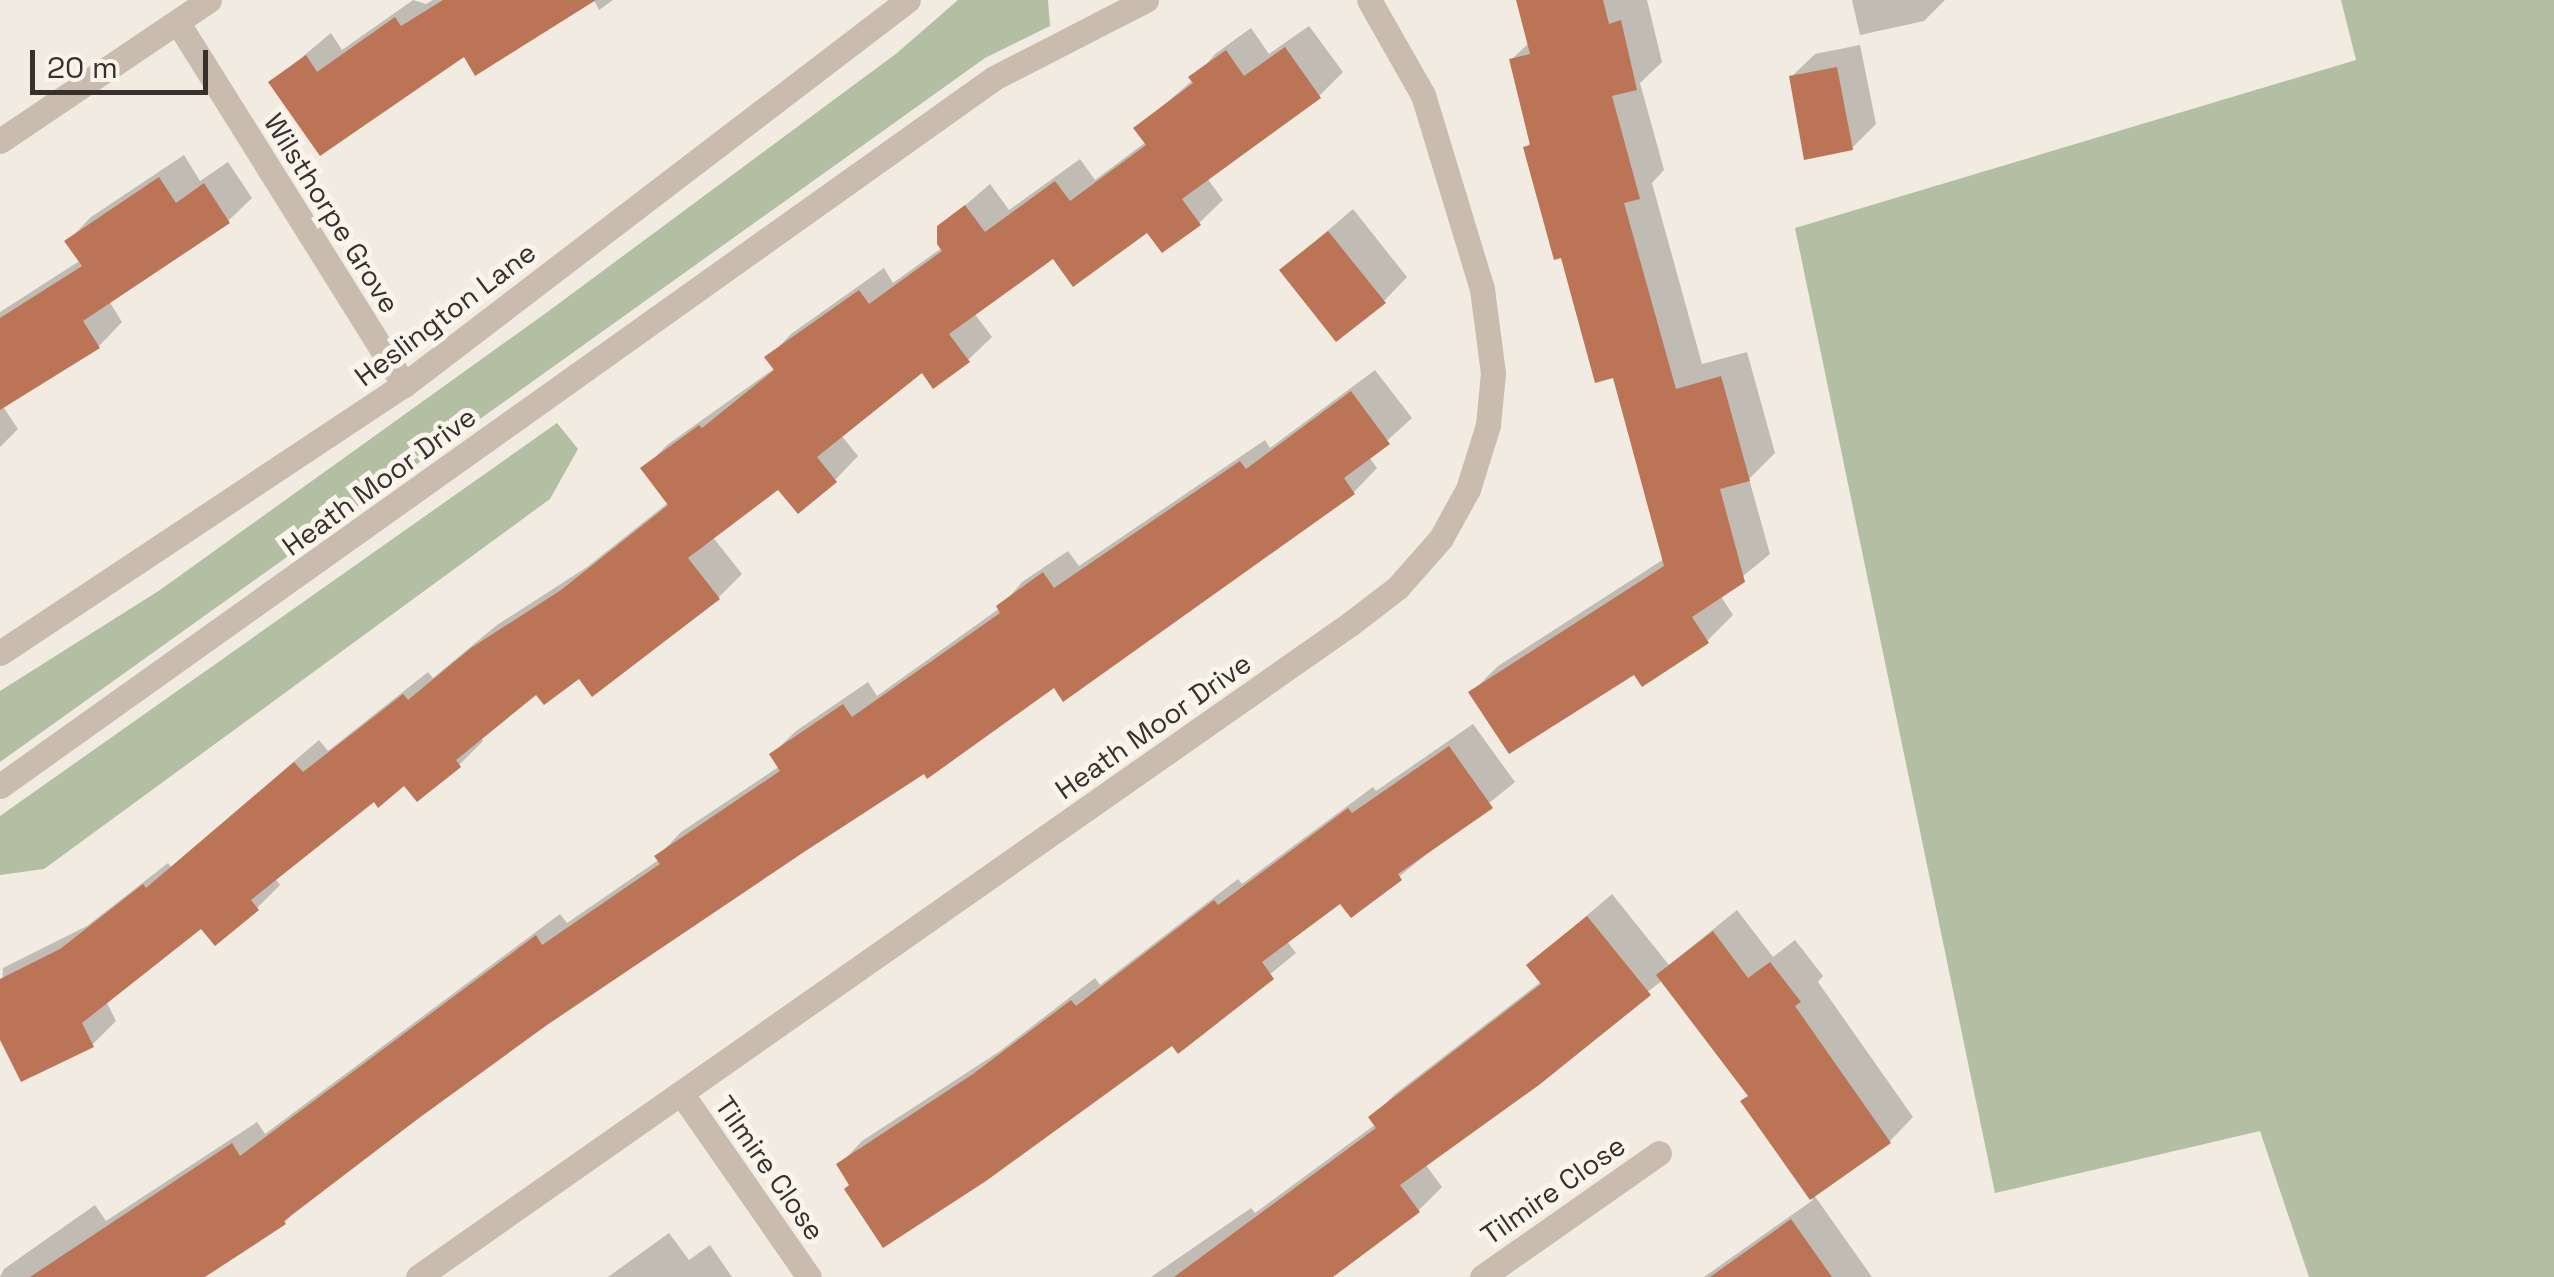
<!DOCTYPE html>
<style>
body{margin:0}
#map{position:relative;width:2554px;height:1277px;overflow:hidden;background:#f1ebe1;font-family:"Space Grotesk",sans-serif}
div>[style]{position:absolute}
.green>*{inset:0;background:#b3bfa2}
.shadow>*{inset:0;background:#0003}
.building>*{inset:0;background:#bb7556}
.minor>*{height:25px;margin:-12.5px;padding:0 12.5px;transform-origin:12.5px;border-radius:12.5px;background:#c9bcae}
span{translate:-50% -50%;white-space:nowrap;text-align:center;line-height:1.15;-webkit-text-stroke:10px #f9f5ed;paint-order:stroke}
.street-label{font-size:28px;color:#38302c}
.scale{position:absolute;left:30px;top:50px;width:178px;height:45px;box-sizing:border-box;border:5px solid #38302c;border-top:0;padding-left:12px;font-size:30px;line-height:35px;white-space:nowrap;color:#38302c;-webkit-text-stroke:8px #f9f5ed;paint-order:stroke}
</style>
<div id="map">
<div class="green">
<i style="clip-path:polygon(958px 0,1048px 0,1050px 26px,985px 58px,0 762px,0 691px,160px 590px,546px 313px,897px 53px)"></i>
<i style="clip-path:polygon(2341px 0,2554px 0,2554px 1277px,2309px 1277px,2260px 1131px,1995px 1193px,1795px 228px,2356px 60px)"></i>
<i style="clip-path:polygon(557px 423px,578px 449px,550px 499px,44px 869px,0 875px,0 816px)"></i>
</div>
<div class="shadow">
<i style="clip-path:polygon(413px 0,426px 4px,433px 0,592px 0,464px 54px,271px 83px,331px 33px,342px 50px)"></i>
<i style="clip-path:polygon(594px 0,613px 0,599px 10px)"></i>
<i style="clip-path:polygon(1519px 0,1647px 0,1662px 62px,1640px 83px,1664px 170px,1652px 183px,1702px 364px,1747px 352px,1775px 453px,1749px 479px,1770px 554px,1720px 595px,1733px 615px,1707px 641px,1634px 671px,1472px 692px,1498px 666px,1664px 559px,1615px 375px,1563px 255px,1526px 147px,1532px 142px,1512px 59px,1530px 42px)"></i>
<i style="clip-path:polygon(1852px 0,1945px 0,1924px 21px,1860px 35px)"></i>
<i style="clip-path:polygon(1309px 26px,1343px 72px,1319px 96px,1207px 178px,1223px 200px,1199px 223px,1148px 229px,1054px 256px,974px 313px,992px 337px,968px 360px,922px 370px,841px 435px,858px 456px,835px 480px,779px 487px,712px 536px,742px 574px,719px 597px,592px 694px,580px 676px,536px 691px,480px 737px,483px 741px,459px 765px,418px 798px,405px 782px,374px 799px,275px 878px,280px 885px,257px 908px,201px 925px,106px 1001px,116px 1021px,92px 1045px,0 1034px,3px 968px,87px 926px,168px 863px,171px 867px,319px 740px,328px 751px,428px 672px,433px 678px,497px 625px,587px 567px,669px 502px,644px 469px,667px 445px,775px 368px,768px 358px,791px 334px,884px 268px,893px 283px,943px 247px,940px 227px,990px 184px,1009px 210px,1080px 159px,1095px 180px,1146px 142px,1136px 129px,1193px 80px,1215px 54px,1251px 28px,1269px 54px)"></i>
<i style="clip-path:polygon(1860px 45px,1876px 124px,1852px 148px,1791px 77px,1815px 54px)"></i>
<i style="clip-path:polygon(184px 155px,200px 181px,228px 162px,252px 198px,228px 221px,109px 301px,122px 322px,99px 346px,2px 405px,18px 429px,0 447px,0 312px,81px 260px,68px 241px,91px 217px)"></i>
<i style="clip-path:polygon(1353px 209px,1407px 277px,1384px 301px,1282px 270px)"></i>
<i style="clip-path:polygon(1375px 370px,1412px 418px,1369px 457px,1377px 468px,1354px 492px,1160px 632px,1054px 685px,545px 1023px,304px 1202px,285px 1222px,201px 1277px,0 1277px,4px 1269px,95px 1205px,106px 1221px,257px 1122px,265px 1134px,560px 914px,567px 923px,660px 859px,658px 856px,681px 832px,780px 766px,772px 754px,796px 731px,868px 682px,877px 696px,1000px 608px,1022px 582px,1068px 551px,1079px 566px,1265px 440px,1270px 448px)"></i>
<i style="clip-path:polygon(1473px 724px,1515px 782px,1352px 915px,1340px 900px,1286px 940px,1296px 953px,1178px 1050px,1172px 1042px,851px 1185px,839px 1165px,862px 1141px,1000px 1051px,1095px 978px,1100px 985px,1238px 879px,1242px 884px,1373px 787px,1376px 791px)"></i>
<i style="clip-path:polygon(1612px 894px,1669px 965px,1737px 910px,1773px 957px,1795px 940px,1823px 976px,1818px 982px,1913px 1117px,1890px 1141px,1814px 1195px,1872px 1277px,1704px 1277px,1813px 1200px,1743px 1102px,1750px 1095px,1663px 980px,1425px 1164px,1442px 1187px,1418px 1211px,1324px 1277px,1151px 1277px,1251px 1208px,1255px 1213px,1376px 1124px,1371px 1118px,1395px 1094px,1542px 981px,1529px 965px)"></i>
<i style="clip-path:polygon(669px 1233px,689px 1260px,710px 1245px,732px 1277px,608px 1277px)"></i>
</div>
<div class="building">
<i style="clip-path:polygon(443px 0,596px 0,475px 76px,464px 57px,320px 156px,268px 82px,306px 55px,317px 72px,395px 17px,401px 26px)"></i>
<i style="clip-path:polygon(1516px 0,1603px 0,1609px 24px,1621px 20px,1637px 90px,1612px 96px,1640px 199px,1624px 203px,1676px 389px,1721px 376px,1750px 481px,1720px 489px,1745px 582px,1692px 617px,1709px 643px,1642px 687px,1634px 675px,1509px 754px,1468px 692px,1664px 566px,1613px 378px,1595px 383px,1561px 258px,1554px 260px,1523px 147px,1530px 145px,1509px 59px,1530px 54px)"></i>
<i style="clip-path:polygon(1285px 47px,1321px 98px,1182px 199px,1201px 225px,1162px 253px,1147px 233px,1073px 287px,1053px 259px,949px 334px,970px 362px,933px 389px,922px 373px,817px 457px,837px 482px,798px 514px,778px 490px,688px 558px,720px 599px,592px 697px,579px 679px,544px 705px,536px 695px,456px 760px,461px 767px,417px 802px,404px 786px,378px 808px,374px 802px,251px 900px,259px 910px,215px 946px,201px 929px,82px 1023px,94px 1047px,21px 1082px,0 1040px,0 979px,60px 949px,143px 884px,146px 888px,294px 762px,303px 772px,403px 694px,408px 700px,471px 648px,561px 590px,668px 505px,640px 468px,699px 425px,702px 428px,774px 370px,764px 357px,859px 290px,869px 304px,942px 251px,937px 244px,937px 226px,965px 205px,985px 232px,1055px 181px,1070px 201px,1146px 145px,1133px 128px,1193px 83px,1188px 77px,1226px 50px,1244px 76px)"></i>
<i style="clip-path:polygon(1837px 67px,1853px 150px,1804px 160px,1789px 76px)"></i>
<i style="clip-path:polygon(159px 177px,176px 203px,204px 183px,230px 223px,83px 321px,100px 348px,0 410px,0 318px,82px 266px,64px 241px)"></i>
<i style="clip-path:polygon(1328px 231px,1386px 303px,1336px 342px,1279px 270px)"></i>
<i style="clip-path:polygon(1351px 391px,1390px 444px,1344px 478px,1355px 494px,1063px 702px,1054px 688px,927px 779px,924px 774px,804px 852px,547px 1025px,419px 1118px,284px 1221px,286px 1224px,205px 1277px,30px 1277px,232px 1143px,240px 1156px,536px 935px,542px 945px,660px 864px,654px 856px,780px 771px,769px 754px,843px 704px,852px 717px,1000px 613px,996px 606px,1043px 572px,1054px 588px,1240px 461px,1246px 469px)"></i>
<i style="clip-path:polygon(1449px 746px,1493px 808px,1398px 874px,1402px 880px,1351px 918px,1340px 904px,1262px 962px,1274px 979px,1178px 1054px,1172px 1046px,986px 1181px,883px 1248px,844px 1189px,849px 1185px,836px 1164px,973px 1074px,1071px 1000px,1076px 1006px,1214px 900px,1218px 905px,1348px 808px,1352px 813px)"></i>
<i style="clip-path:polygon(1587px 916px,1651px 995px,1539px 1085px,1400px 1185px,1420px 1212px,1333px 1277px,1174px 1277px,1376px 1128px,1368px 1117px,1541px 984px,1526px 965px)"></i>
<i style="clip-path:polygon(1713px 931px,1748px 978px,1770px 962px,1801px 1002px,1795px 1006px,1891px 1143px,1810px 1200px,1740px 1101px,1748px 1096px,1656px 975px)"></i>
<i style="clip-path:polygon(1791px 1219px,1832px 1277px,1710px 1277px)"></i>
</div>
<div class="minor">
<i style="left:178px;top:23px;width:427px;rotate:58deg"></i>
<i style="left:0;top:141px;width:252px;rotate:-34deg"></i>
<i style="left:0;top:653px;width:485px;rotate:-33.6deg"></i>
<i style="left:404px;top:385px;width:634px;rotate:-37.38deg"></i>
<i style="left:0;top:786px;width:1220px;rotate:-35.46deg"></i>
<i style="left:994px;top:78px;width:171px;rotate:-27.2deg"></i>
<i style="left:681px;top:1093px;width:224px;rotate:55.2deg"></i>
<i style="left:418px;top:1277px;width:1138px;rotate:-35.02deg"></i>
<i style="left:1350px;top:624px;width:61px;rotate:-37.6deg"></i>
<i style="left:1398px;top:587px;width:65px;rotate:-48.7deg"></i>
<i style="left:1441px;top:538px;width:56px;rotate:-61.1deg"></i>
<i style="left:1468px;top:489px;width:67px;rotate:-72.6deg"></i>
<i style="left:1488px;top:425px;width:52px;rotate:-84.5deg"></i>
<i style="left:1493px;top:373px;width:85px;rotate:-97.5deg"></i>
<i style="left:1482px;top:289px;width:203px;rotate:-106.9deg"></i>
<i style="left:1423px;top:95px;width:109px;rotate:-119.6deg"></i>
<i style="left:1482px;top:1277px;width:216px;rotate:-35deg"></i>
</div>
<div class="street-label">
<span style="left:332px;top:213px;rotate:58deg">Wilsthorpe Grove</span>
<span style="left:445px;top:314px;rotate:-37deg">Heslington Lane</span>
<span style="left:379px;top:481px;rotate:-36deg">Heath Moor Drive</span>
<span style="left:1153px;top:726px;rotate:-35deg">Heath Moor Drive</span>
<span style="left:770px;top:1168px;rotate:55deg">Tilmire Close</span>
<span style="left:1553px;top:1190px;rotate:-35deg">Tilmire Close</span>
</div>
<div class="scale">20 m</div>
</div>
